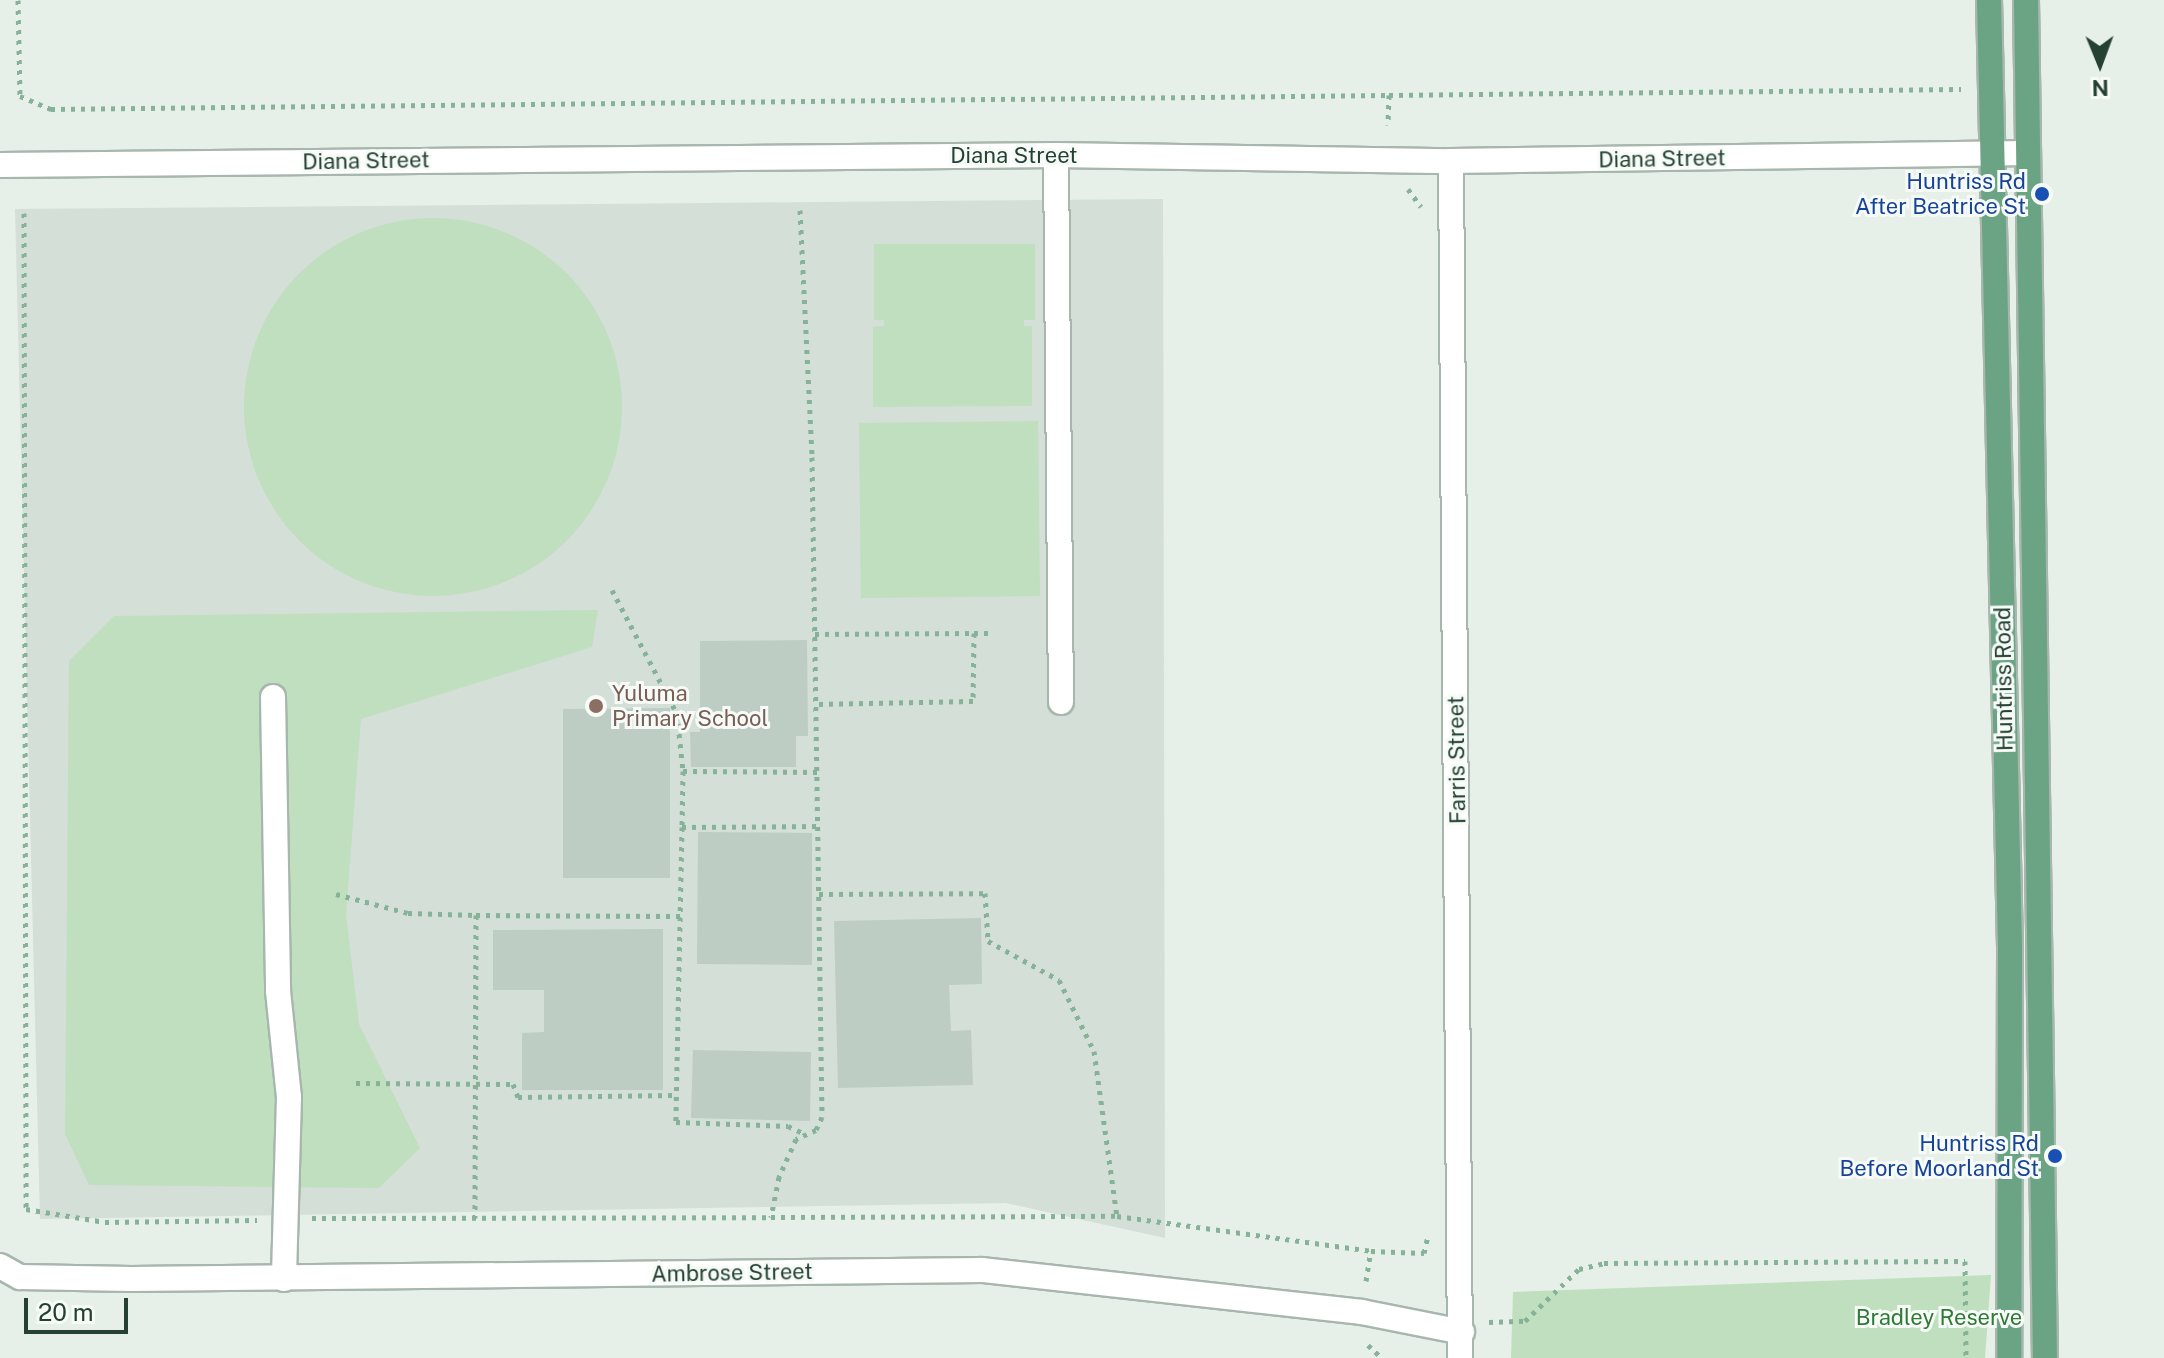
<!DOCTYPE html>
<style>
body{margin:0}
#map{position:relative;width:2164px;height:1358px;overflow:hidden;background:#e6efe8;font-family:"Public Sans",sans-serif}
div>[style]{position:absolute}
.built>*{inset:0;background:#d4dfd7}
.green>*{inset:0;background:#c0dfbf}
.round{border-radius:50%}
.building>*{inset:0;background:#becdc3}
.path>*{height:5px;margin-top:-2.5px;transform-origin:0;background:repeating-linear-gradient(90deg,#86b298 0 4px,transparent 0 10px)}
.roads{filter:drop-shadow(2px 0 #a8b7ad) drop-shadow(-2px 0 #a8b7ad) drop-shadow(0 2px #a8b7ad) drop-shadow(0 -2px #a8b7ad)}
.minor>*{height:24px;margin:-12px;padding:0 12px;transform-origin:12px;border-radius:12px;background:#fff}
.major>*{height:24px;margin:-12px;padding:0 12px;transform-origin:12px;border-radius:12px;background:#6ba485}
.dots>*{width:22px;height:22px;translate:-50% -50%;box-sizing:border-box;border:4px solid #f7fbf8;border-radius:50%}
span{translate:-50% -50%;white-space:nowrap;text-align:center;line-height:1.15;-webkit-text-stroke:6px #f7fbf8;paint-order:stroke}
.street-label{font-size:22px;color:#244131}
.transit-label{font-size:22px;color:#164399}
.right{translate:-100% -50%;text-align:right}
.education-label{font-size:22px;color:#785e54}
.left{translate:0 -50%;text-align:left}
.park-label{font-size:22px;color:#2e7935}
.north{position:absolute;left:2060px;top:24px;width:80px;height:80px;-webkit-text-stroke:6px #f7fbf8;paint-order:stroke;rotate:179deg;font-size:22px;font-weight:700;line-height:32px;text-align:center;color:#244131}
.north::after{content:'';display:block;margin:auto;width:28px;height:36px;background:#244131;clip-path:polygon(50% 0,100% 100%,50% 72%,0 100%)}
.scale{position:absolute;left:24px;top:1298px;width:104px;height:36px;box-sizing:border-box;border:4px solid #244131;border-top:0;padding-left:10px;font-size:24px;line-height:28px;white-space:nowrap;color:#244131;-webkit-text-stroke:6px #f7fbf8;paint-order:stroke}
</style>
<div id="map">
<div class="built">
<i style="clip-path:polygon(1163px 199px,1165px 1238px,1006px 1203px,40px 1219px,15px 209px)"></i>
</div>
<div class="green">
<i class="round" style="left:244px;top:218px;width:378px;height:378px"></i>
<i style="clip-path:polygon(874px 244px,1035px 244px,1035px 320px,1024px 320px,1024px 326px,1032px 326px,1032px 406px,873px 407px,873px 327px,884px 326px,884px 320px,874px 320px)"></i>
<i style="clip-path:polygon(1038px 421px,1040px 596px,861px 598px,859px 423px)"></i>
<i style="clip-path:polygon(598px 610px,592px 647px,361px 719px,346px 914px,359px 1024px,420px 1148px,379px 1188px,89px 1185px,65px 1134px,69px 661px,114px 616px)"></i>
<i style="clip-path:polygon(1991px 1275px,1985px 1358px,1511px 1358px,1513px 1292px)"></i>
</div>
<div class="building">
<i style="clip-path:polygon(807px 640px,808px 736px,796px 736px,796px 767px,691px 767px,690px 732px,700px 732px,700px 641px)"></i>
<i style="clip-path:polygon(670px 708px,670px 878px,563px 878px,563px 709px)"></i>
<i style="clip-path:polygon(698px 832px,812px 833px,812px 965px,697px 964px)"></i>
<i style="clip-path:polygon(981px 918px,982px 984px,949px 985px,951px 1031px,971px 1030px,973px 1085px,838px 1088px,834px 921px)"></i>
<i style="clip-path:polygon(663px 929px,663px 1090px,522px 1090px,522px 1033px,544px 1032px,544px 990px,493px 990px,493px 930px)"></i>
<i style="clip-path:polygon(693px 1050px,811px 1052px,810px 1121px,691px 1118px)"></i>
</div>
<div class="path">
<i style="left:18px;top:0;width:96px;rotate:88.8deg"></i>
<i style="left:20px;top:96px;width:34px;rotate:23deg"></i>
<i style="left:51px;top:109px;width:1338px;rotate:-0.6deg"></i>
<i style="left:1389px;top:95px;width:30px;rotate:92deg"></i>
<i style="left:1389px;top:95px;width:572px;rotate:-0.6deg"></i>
<i style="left:1408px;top:189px;width:22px;rotate:54deg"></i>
<i style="left:800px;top:210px;width:247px;rotate:87.2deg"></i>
<i style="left:812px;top:457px;width:660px;rotate:89.13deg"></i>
<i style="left:822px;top:1117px;width:14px;rotate:115deg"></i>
<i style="left:816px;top:1130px;width:22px;rotate:156deg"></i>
<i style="left:796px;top:1139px;width:42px;rotate:114.1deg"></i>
<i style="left:779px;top:1177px;width:41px;rotate:101.3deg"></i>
<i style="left:771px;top:1217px;width:346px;rotate:-0.2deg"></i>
<i style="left:1117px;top:1216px;width:256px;rotate:7.8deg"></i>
<i style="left:1371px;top:1251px;width:53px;rotate:2.2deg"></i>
<i style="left:1424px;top:1253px;width:17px;rotate:-77deg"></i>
<i style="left:24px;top:213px;width:996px;rotate:89.88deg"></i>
<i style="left:26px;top:1209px;width:80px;rotate:9.3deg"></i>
<i style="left:105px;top:1222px;width:152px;rotate:-0.8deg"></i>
<i style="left:612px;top:590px;width:140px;rotate:62.3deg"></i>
<i style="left:677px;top:714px;width:57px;rotate:84deg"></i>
<i style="left:683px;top:771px;width:135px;rotate:0.4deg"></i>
<i style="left:974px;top:633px;width:19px"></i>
<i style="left:815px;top:634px;width:159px;rotate:-0.4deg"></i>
<i style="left:974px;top:633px;width:68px;rotate:90.8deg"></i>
<i style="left:973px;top:701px;width:157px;rotate:178.9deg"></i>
<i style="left:683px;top:771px;width:56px;rotate:91deg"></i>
<i style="left:682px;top:827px;width:136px;rotate:-0.4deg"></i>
<i style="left:682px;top:827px;width:295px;rotate:91.2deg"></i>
<i style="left:676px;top:1122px;width:112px;rotate:2deg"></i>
<i style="left:788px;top:1126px;width:17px;rotate:25deg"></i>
<i style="left:336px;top:894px;width:74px;rotate:14.8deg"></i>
<i style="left:408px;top:913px;width:68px;rotate:1.7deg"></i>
<i style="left:476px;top:915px;width:303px;rotate:90.2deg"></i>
<i style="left:819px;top:894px;width:166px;rotate:-0.3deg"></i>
<i style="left:985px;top:893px;width:48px;rotate:86.4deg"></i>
<i style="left:988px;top:941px;width:81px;rotate:28.8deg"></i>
<i style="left:1059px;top:980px;width:79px;rotate:63.8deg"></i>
<i style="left:1094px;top:1051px;width:167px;rotate:82.1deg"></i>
<i style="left:476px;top:915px;width:204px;rotate:0.3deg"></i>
<i style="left:356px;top:1083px;width:157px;rotate:0.4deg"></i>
<i style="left:513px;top:1084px;width:14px;rotate:69deg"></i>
<i style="left:518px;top:1097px;width:159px;rotate:-0.7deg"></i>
<i style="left:312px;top:1218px;width:459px;rotate:-0.1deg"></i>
<i style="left:1366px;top:1281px;width:30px;rotate:-81deg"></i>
<i style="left:1489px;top:1322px;width:36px;rotate:-2deg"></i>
<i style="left:1525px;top:1321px;width:75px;rotate:-43.9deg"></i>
<i style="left:1579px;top:1269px;width:26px;rotate:-13deg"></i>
<i style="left:1604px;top:1263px;width:361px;rotate:-0.3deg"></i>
<i style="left:1965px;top:1261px;width:97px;rotate:89.4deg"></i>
<i style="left:1368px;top:1345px;width:19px;rotate:43deg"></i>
</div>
<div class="roads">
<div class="minor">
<i style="left:1056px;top:155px;width:547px;rotate:89.48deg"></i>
<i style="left:1451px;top:161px;width:1197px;rotate:89.57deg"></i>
<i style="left:0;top:165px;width:1056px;rotate:-0.54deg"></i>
<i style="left:1056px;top:155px;width:395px;rotate:0.9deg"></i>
<i style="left:1451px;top:161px;width:577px;rotate:-0.79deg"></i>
<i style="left:273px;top:697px;width:294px;rotate:89deg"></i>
<i style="left:278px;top:991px;width:107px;rotate:84.1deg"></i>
<i style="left:289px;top:1097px;width:182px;rotate:91.6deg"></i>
<i style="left:0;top:1266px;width:23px;rotate:29deg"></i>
<i style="left:20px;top:1277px;width:111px;rotate:1deg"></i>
<i style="left:131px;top:1279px;width:851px;rotate:-0.61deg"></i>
<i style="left:982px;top:1270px;width:382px;rotate:6.3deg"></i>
<i style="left:1362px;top:1312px;width:102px;rotate:11.3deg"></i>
</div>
<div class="major">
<i style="left:1989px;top:0;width:950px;rotate:88.73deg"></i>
<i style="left:2010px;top:950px;width:408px;rotate:90.1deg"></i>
<i style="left:2026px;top:0;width:1358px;rotate:89.2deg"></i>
</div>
</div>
<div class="dots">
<i style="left:2042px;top:194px;background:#1a4fb4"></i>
<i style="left:596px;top:706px;background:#8d6e63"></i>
<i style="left:2055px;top:1156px;background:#1a4fb4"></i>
</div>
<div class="street-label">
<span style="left:1014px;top:156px">Diana Street</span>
<span style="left:1662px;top:159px;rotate:-1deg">Diana Street</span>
<span style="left:366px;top:161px;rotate:-1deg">Diana Street</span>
<span style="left:2004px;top:679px;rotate:-91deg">Huntriss Road</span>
<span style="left:1457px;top:760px;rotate:-91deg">Farris Street</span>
<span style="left:732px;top:1273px;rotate:-1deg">Ambrose Street</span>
</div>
<div class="transit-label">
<span class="right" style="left:2026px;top:194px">Huntriss Rd<br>After Beatrice St</span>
<span class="right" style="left:2039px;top:1156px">Huntriss Rd<br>Before Moorland St</span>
</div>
<div class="education-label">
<span class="left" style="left:612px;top:706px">Yuluma<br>Primary School</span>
</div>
<div class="park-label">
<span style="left:1939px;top:1318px">Bradley Reserve</span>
</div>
<div class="north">N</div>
<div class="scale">20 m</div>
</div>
